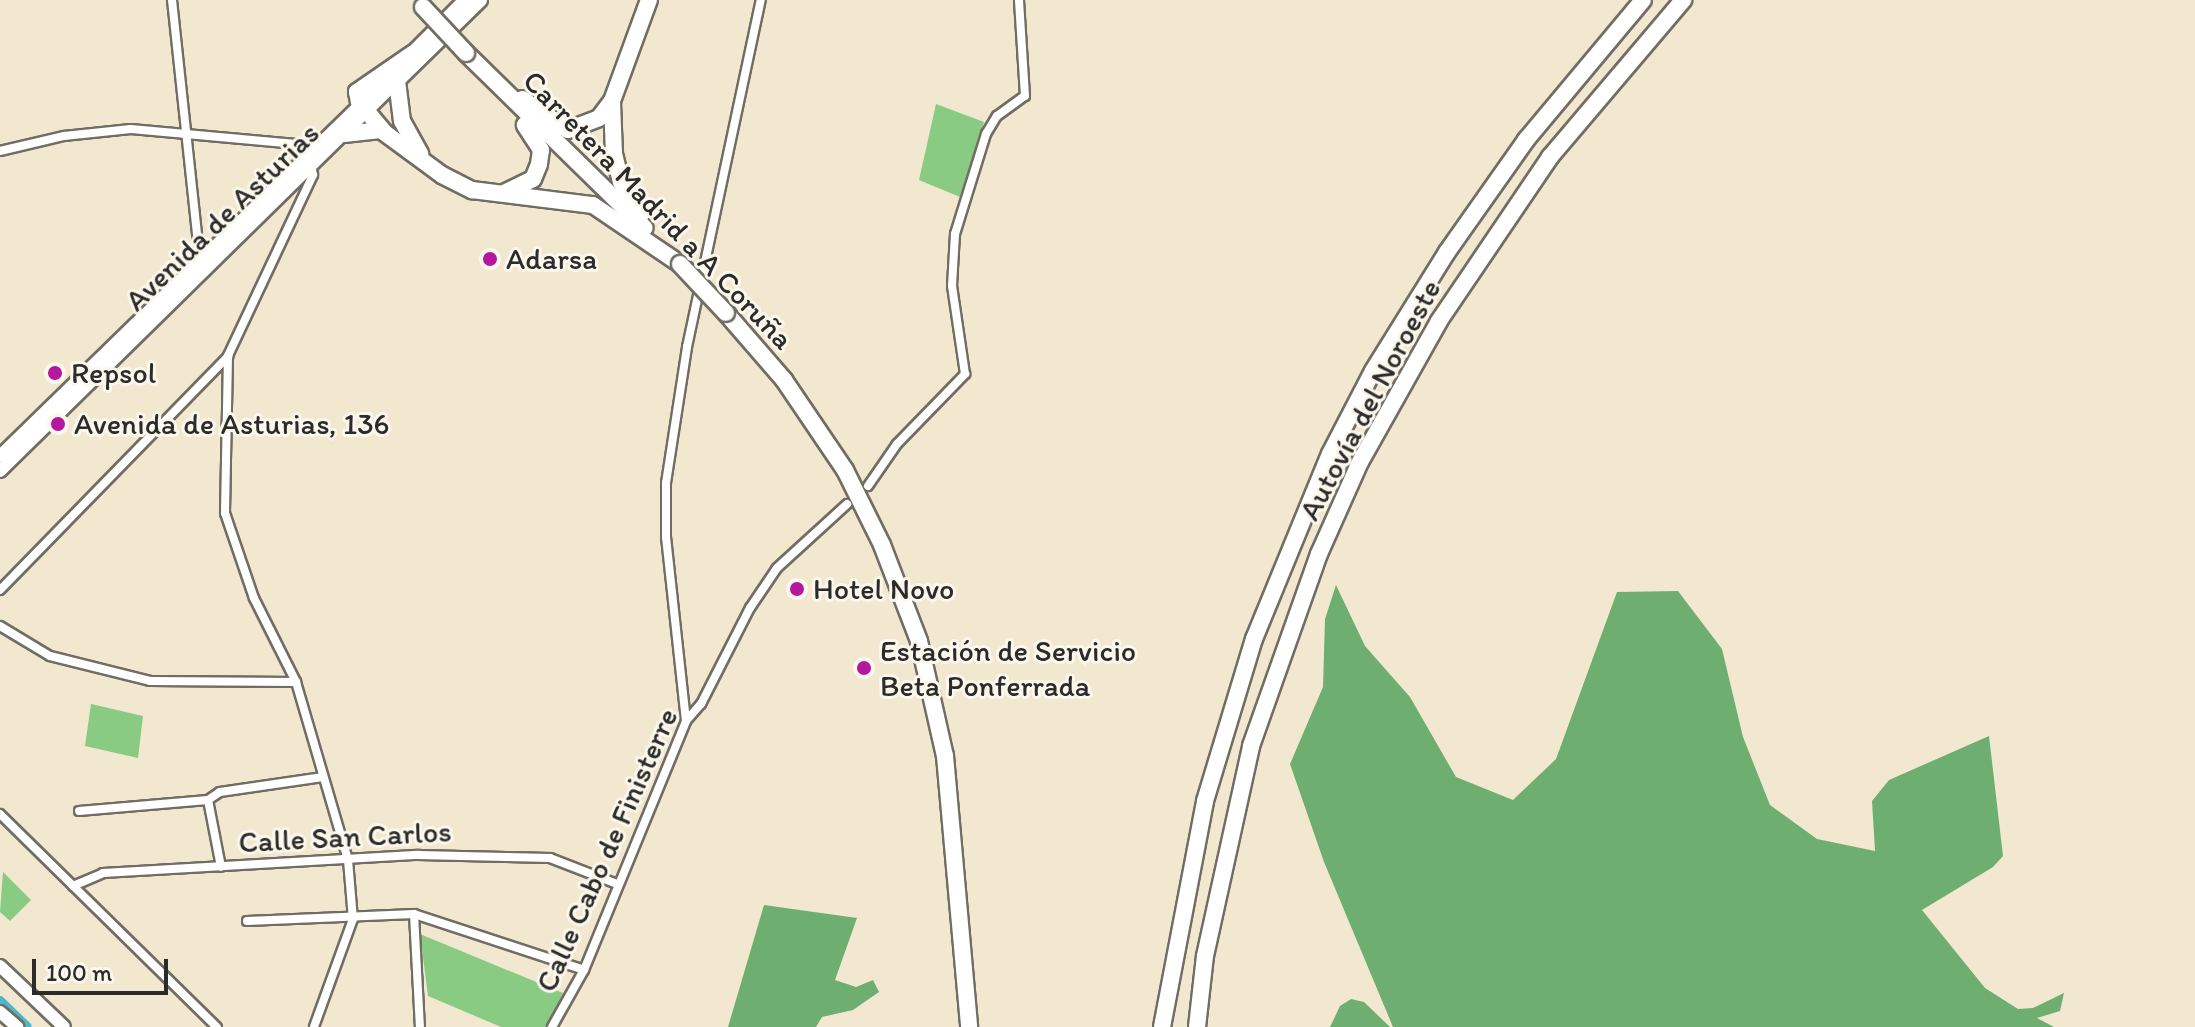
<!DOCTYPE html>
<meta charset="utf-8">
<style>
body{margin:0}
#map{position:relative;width:2195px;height:1027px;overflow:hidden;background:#f2e8cf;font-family:Itim,sans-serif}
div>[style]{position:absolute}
.green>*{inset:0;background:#89cb83}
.forest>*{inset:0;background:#6eaf71}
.canal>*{height:10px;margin:-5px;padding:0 5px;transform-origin:5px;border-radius:5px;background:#4db7cb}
.roads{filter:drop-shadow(2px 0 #716d64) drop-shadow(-2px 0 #716d64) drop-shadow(0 2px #716d64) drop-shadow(0 -2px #716d64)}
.street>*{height:8px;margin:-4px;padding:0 4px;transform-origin:4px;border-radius:4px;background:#fff}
.secondary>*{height:12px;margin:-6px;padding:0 6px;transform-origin:6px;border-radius:6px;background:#fff}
.primary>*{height:14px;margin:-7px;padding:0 7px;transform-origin:7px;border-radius:7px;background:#fff}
.highway>*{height:16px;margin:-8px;padding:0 8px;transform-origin:8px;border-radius:8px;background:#fff}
.bridges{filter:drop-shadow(2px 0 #716d64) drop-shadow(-2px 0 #716d64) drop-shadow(0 2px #716d64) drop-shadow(0 -2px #716d64)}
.highway-bridge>*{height:16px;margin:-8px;padding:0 8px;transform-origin:8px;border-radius:8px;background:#fff}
.dots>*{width:22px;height:22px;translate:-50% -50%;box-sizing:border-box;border:4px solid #fbf7ec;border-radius:50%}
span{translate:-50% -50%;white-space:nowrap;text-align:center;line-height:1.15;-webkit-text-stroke:6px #fbf7ec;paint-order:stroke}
.street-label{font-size:30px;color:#2b2b2b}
.poi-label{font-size:30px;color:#2b2b2b}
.left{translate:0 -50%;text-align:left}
.scale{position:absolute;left:32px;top:959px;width:136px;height:36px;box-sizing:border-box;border:4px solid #2b2b2b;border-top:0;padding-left:10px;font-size:24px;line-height:28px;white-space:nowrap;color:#2b2b2b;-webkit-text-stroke:6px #fbf7ec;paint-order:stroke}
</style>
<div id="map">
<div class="green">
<i style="clip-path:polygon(936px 104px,984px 122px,960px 197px,919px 180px)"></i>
<i style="clip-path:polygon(91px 704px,143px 716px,138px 758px,85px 746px)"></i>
<i style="clip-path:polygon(3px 872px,31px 900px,10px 921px,0 912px)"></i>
<i style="clip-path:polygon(420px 934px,563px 993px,547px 1027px,501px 1027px,428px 996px)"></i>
</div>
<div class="forest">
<i style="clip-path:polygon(1336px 585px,1365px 646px,1410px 697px,1456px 777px,1513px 800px,1556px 759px,1617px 592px,1678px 591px,1722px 649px,1743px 737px,1770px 805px,1817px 839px,1875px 851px,1872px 801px,1889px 780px,1989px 736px,2003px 856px,1993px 867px,1922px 910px,1985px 988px,2018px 1009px,2033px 1008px,2064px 993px,2060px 1011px,2037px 1018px,2054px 1027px,1393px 1027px,1324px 862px,1290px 764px,1323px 687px,1325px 619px)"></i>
<i style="clip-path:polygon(764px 905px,857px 918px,835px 980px,856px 987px,873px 980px,879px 992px,853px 1010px,822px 1017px,816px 1027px,728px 1027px)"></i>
<i style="clip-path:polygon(1351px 999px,1364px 1002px,1390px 1027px,1330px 1027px,1340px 1006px)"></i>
</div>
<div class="canal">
<i style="left:0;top:1001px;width:37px;rotate:44deg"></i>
</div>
<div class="roads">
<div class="street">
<i style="left:172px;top:0;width:262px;rotate:83.9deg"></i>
<i style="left:0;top:151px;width:66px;rotate:-13.2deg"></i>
<i style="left:64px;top:136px;width:67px;rotate:-6deg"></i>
<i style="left:131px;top:129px;width:188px;rotate:5.2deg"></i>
<i style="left:311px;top:165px;width:10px;rotate:79deg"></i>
<i style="left:313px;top:175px;width:200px;rotate:115.2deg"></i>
<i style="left:228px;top:356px;width:157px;rotate:91.1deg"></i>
<i style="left:225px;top:513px;width:90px;rotate:71.2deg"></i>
<i style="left:254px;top:598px;width:94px;rotate:63.4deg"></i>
<i style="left:296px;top:682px;width:185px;rotate:73.7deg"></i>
<i style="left:348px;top:860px;width:59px;rotate:85.2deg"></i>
<i style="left:353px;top:919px;width:115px;rotate:109.9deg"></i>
<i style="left:868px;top:486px;width:51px;rotate:-55.4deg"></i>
<i style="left:897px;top:444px;width:98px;rotate:-45.8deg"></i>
<i style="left:965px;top:374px;width:89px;rotate:-98.4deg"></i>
<i style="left:952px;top:286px;width:52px;rotate:-86.7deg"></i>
<i style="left:955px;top:234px;width:105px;rotate:-72.8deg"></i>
<i style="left:986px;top:134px;width:21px;rotate:-59deg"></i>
<i style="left:997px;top:116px;width:34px;rotate:-36deg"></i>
<i style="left:1025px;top:96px;width:96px;rotate:-93.6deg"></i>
<i style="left:0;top:590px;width:327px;rotate:-45.7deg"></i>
<i style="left:0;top:626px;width:58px;rotate:31deg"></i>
<i style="left:50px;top:656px;width:103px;rotate:14deg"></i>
<i style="left:150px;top:681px;width:146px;rotate:0.4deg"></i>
<i style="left:686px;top:721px;width:185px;rotate:-96.2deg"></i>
<i style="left:666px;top:537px;width:54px;rotate:-90deg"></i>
<i style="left:666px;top:483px;width:138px;rotate:-81.2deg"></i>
<i style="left:687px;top:347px;width:355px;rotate:-78deg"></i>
<i style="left:208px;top:800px;width:68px;rotate:79deg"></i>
<i style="left:79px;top:811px;width:129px;rotate:-4.9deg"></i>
<i style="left:208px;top:800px;width:14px;rotate:-34deg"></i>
<i style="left:220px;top:792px;width:104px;rotate:-8.3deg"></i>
<i style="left:0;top:814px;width:304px;rotate:44.5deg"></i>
<i style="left:73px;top:886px;width:33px;rotate:-23deg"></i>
<i style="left:103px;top:873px;width:316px;rotate:-3.3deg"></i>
<i style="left:418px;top:855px;width:132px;rotate:1.3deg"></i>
<i style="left:550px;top:858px;width:72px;rotate:21.2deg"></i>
<i style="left:414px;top:914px;width:113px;rotate:87deg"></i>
<i style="left:247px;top:921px;width:167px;rotate:-2.4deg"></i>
<i style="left:414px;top:914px;width:179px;rotate:18.2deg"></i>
<i style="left:552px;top:1027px;width:65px;rotate:-60.7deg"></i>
<i style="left:584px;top:970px;width:269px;rotate:-67.7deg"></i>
<i style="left:686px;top:721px;width:23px;rotate:-49deg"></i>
<i style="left:701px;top:704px;width:108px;rotate:-63deg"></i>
<i style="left:750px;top:608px;width:48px;rotate:-56deg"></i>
<i style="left:777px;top:568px;width:95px;rotate:-42.4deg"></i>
</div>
<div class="secondary">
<i style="left:0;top:456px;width:545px;rotate:-44.26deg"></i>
<i style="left:0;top:471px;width:557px;rotate:-44.49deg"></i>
<i style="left:0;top:966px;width:88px;rotate:43.6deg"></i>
<i style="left:0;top:1012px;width:23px;rotate:41deg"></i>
</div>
<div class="primary">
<i style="left:412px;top:54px;width:76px;rotate:-45deg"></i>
<i style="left:397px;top:81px;width:116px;rotate:-44.3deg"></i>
</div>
<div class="highway">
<i style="left:466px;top:53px;width:250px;rotate:44.4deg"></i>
<i style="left:412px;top:54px;width:67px;rotate:145.4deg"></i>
<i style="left:357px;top:92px;width:10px;rotate:79deg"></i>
<i style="left:359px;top:102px;width:40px;rotate:50deg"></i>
<i style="left:385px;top:133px;width:71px;rotate:36.4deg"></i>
<i style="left:442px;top:175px;width:34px;rotate:27deg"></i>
<i style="left:472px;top:190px;width:122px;rotate:7.1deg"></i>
<i style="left:593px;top:205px;width:105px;rotate:34.1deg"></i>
<i style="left:397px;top:81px;width:40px;rotate:82.9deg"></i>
<i style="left:402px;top:121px;width:38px;rotate:61deg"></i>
<i style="left:522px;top:99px;width:55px;rotate:34deg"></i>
<i style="left:568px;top:130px;width:33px;rotate:-21deg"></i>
<i style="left:599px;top:118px;width:21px;rotate:-53deg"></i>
<i style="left:612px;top:101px;width:108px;rotate:-69.9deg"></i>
<i style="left:612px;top:102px;width:52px;rotate:87.8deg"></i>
<i style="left:614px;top:154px;width:29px;rotate:76deg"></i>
<i style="left:621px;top:182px;width:39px;rotate:60deg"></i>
<i style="left:344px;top:134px;width:37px;rotate:-6deg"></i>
<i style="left:504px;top:193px;width:32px;rotate:-26deg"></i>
<i style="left:533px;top:179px;width:16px;rotate:-68deg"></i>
<i style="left:539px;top:164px;width:14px;rotate:-82deg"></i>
<i style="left:541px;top:150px;width:30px;rotate:-123deg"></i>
<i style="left:726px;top:313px;width:89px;rotate:49.1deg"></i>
<i style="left:784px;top:380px;width:109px;rotate:55.9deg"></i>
<i style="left:845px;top:470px;width:84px;rotate:63.7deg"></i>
<i style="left:882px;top:545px;width:103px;rotate:68.9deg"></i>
<i style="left:919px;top:641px;width:118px;rotate:77.3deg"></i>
<i style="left:945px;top:756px;width:272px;rotate:84.9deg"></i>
<i style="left:1162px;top:1027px;width:230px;rotate:-79.2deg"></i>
<i style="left:1205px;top:801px;width:169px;rotate:-73.2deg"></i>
<i style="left:1254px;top:639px;width:200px;rotate:-67.7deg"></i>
<i style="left:1330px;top:454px;width:93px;rotate:-62.6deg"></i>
<i style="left:1373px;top:371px;width:140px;rotate:-58.1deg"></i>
<i style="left:1447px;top:252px;width:137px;rotate:-54.8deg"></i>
<i style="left:1526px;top:140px;width:182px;rotate:-50.1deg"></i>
<i style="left:1197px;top:1027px;width:71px;rotate:-83.6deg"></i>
<i style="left:1205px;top:956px;width:215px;rotate:-77.6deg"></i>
<i style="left:1251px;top:746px;width:204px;rotate:-70.5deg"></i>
<i style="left:1319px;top:554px;width:101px;rotate:-66deg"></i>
<i style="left:1360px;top:462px;width:162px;rotate:-60.7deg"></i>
<i style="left:1439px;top:321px;width:198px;rotate:-55.9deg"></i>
<i style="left:1550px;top:157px;width:206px;rotate:-49.7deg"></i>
</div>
</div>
<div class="bridges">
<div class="highway-bridge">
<i style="left:423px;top:7px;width:63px;rotate:46.9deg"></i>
<i style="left:680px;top:264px;width:67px;rotate:46.8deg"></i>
</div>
</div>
<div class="dots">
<i style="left:490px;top:259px;background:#b5179e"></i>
<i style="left:55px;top:373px;background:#b5179e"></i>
<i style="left:58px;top:424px;background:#b5179e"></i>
<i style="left:797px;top:589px;background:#b5179e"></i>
<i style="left:864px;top:668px;background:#b5179e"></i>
</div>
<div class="street-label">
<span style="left:658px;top:210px;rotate:46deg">Carretera Madrid a A Coruña</span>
<span style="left:222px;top:217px;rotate:-44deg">Avenida de Asturias</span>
<span style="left:1370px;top:400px;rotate:-62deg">Autovía del Noroeste</span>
<span style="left:345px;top:837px;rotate:-3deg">Calle San Carlos</span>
<span style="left:607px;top:850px;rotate:-66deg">Calle Cabo de Finisterre</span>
</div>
<div class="poi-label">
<span class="left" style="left:506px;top:259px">Adarsa</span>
<span class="left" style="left:71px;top:373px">Repsol</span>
<span class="left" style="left:74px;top:424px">Avenida de Asturias, 136</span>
<span class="left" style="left:813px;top:589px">Hotel Novo</span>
<span class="left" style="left:880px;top:668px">Estación de Servicio<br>Beta Ponferrada</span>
</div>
<div class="scale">100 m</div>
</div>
